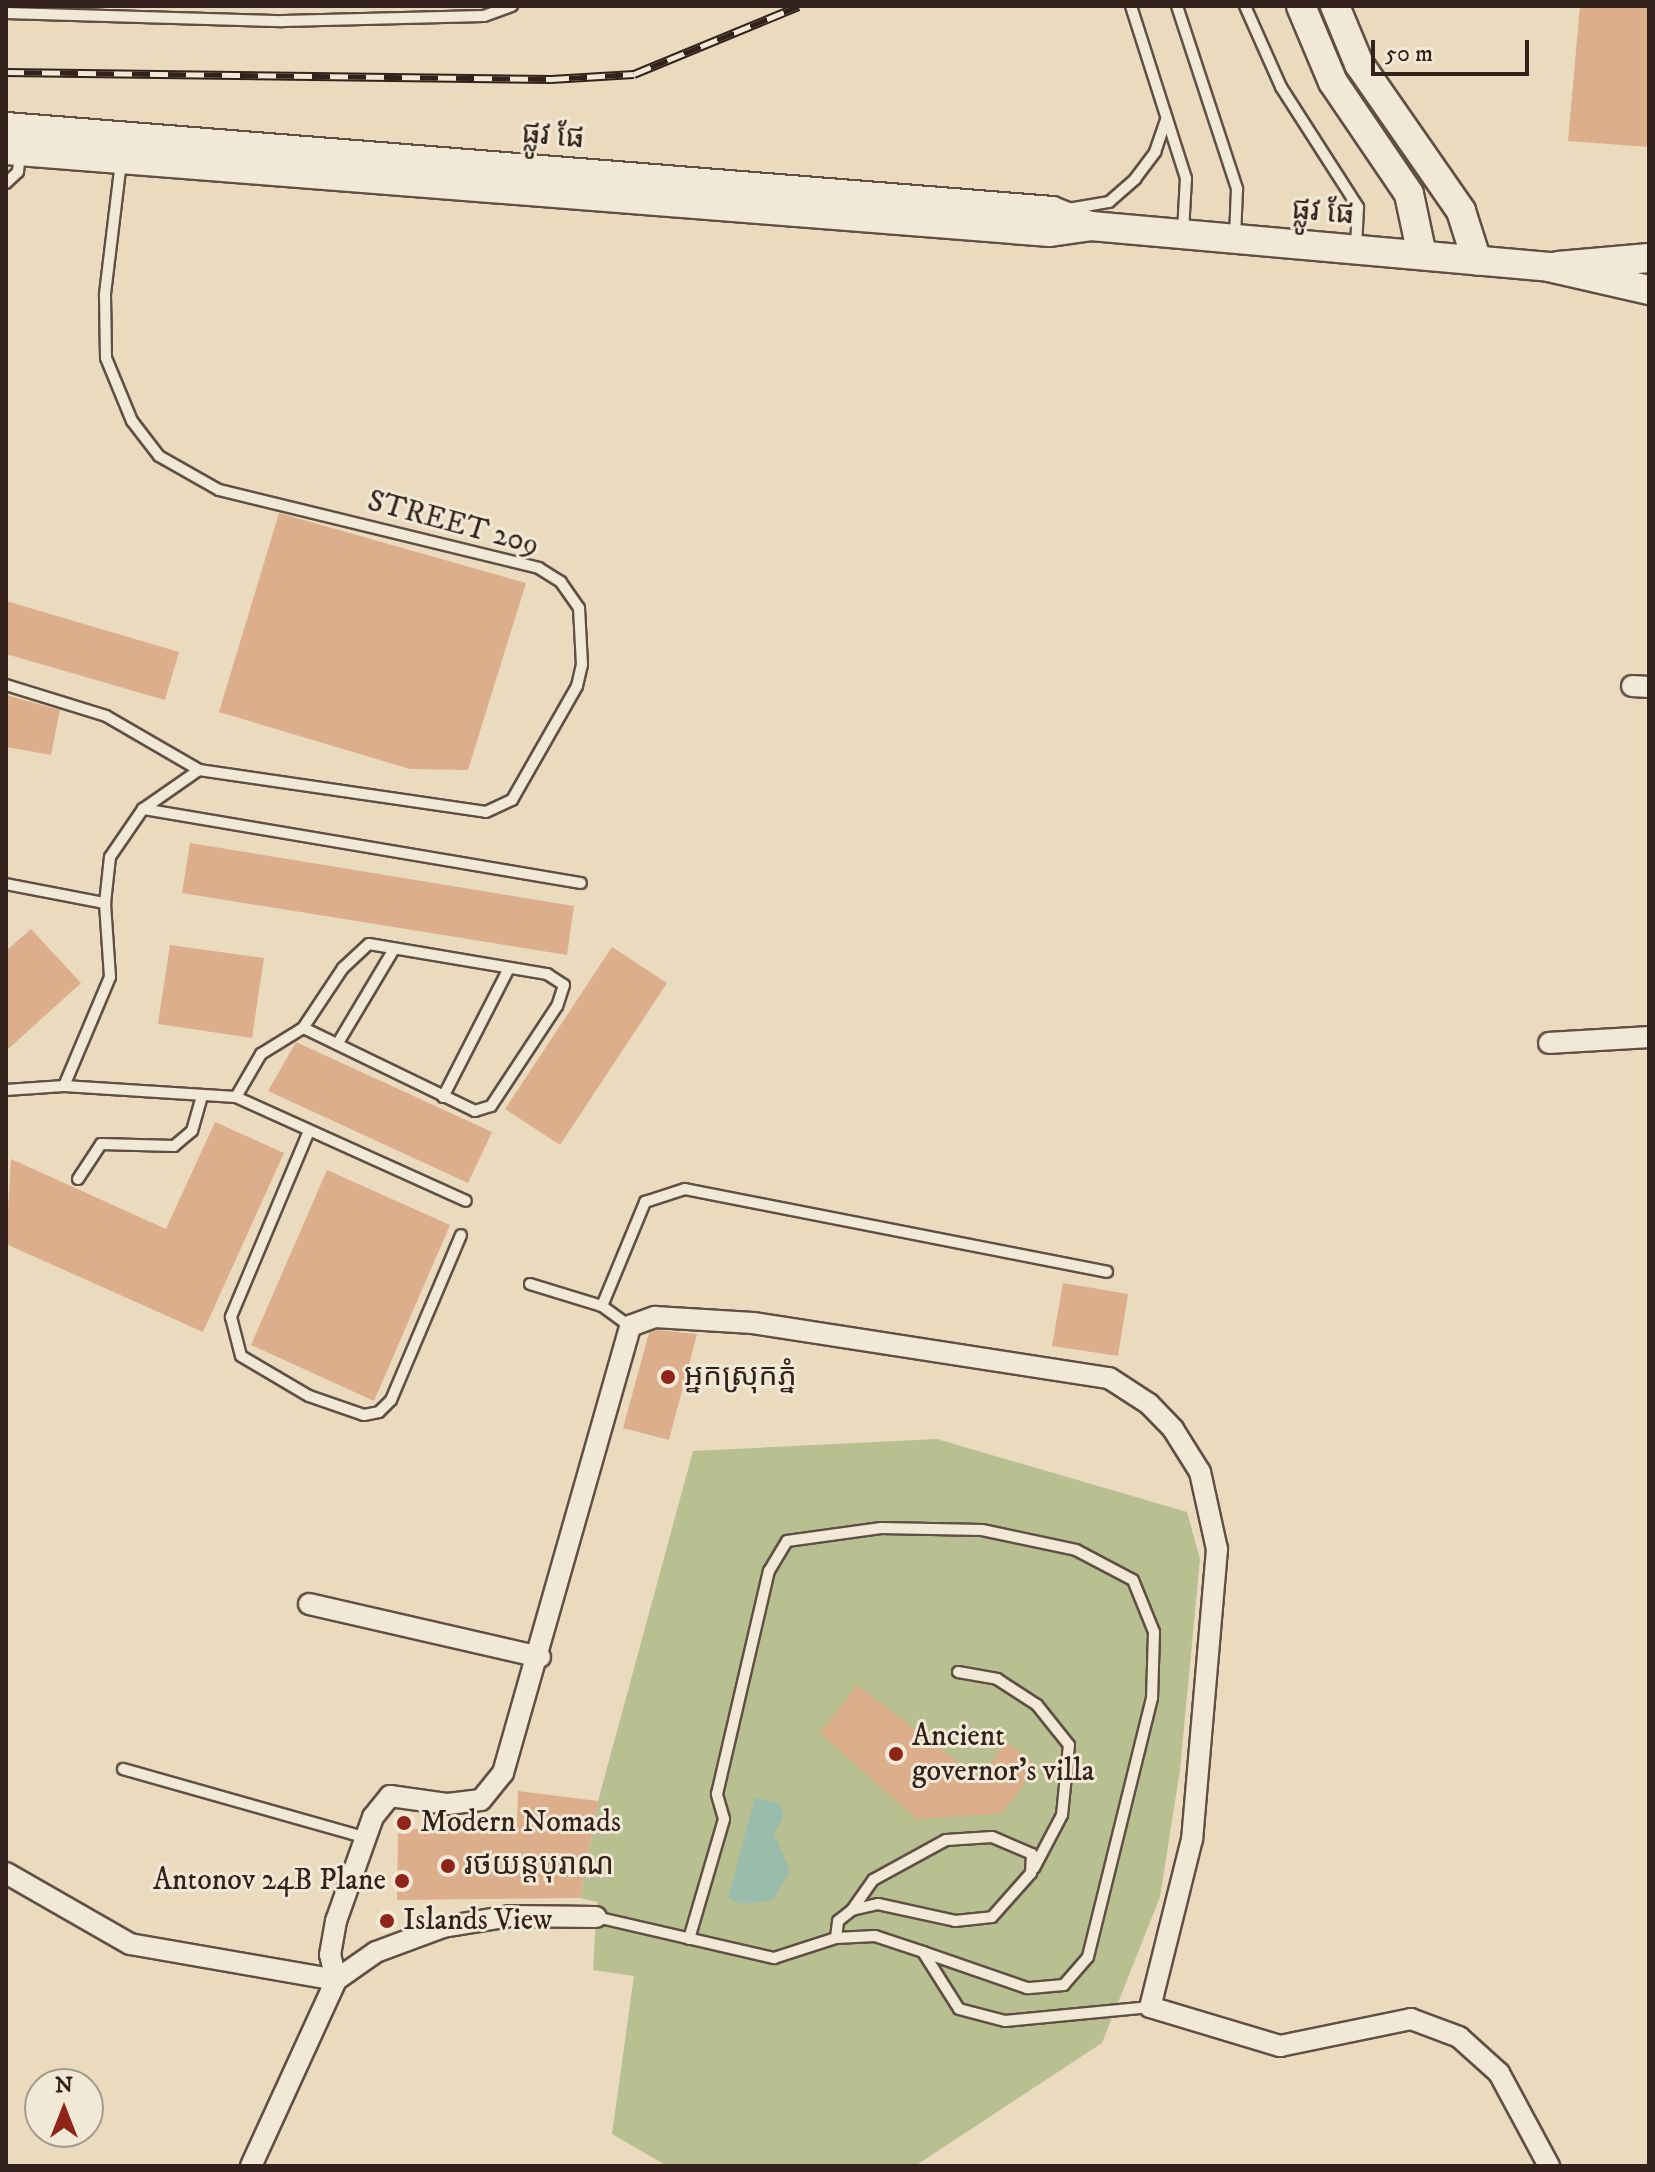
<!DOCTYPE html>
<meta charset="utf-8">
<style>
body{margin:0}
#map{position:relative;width:1655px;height:2172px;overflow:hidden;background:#eadbbf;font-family:"IM FELL DW Pica","Noto Sans Khmer",serif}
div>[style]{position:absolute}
.green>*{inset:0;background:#b8c091}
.water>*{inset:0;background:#99bcac}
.building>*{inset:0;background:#dcae8b}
.roads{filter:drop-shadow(2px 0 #605044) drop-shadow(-2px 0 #605044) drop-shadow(0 2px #605044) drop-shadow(0 -2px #605044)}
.lane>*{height:10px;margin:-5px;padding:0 5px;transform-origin:5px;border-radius:5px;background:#f1e8d5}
.street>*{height:20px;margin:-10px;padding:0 10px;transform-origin:10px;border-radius:10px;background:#f1e8d5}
.secondary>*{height:28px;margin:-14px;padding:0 14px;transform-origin:14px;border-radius:14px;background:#f1e8d5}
.rail>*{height:9px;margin-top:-4.5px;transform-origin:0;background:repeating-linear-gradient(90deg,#f1e8d5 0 18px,#32221b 0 36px);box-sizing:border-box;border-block:2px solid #32221b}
.dots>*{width:22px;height:22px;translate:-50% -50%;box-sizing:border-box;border:4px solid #f1e8d5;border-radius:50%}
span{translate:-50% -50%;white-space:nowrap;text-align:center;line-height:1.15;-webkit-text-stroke:6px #f1e8d5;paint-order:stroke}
.street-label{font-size:30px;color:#32221b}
.poi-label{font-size:30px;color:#32221b}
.left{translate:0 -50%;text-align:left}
.right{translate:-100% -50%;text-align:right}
.frame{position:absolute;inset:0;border:8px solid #32221b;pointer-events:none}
.north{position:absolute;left:24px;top:2068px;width:80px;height:80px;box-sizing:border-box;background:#f1e8d5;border:2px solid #a5998b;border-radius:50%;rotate:0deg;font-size:22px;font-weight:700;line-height:32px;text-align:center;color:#32221b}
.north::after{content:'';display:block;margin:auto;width:28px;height:36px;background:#8f2418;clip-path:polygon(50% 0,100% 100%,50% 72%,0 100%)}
.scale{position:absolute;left:1371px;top:40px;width:158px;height:36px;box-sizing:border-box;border:4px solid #32221b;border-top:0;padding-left:10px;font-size:24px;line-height:28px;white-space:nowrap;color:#32221b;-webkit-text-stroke:6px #f1e8d5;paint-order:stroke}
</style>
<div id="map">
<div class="green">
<i style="clip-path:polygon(937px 1439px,1187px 1512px,1200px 1559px,1180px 1770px,1160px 1897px,1102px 2043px,915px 2166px,667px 2166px,612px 2134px,634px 1976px,593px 1970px,597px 1902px,580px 1898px,598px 1801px,693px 1451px)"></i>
</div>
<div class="water">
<i style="clip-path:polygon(755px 1797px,780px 1804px,784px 1815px,774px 1833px,790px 1871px,773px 1900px,741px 1904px,728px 1898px)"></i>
</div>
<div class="building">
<i style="clip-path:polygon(1580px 6px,1649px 6px,1649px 147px,1568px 141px)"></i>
<i style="clip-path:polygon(279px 513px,526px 583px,468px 770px,410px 769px,219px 712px)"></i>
<i style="clip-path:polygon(6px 601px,179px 652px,165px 700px,6px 654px)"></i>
<i style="clip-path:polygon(6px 695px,60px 710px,51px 755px,6px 747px)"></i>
<i style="clip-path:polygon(190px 843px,574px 906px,567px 955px,182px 893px)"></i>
<i style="clip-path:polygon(31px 929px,81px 983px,6px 1051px,6px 951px)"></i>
<i style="clip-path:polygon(170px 945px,264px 958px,252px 1038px,158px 1024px)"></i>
<i style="clip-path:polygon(612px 947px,667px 983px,560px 1145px,505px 1109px)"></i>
<i style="clip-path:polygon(296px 1042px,492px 1132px,468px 1183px,268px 1091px)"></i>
<i style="clip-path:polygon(215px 1122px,284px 1153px,203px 1332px,6px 1244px,11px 1159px,166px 1229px)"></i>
<i style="clip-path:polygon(327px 1170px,450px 1225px,374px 1401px,251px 1345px)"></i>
<i style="clip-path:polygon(1063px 1283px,1128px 1294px,1118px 1356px,1052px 1346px)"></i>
<i style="clip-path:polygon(657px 1330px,697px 1334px,669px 1440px,623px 1428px,649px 1333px)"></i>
<i style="clip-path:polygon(857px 1685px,980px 1779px,1006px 1742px,1037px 1766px,1002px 1813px,917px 1819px,820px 1733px)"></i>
<i style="clip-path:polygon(518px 1791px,598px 1801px,580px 1898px,397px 1900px,398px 1829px,517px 1829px)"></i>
</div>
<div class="roads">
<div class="lane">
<i style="left:1131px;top:6px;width:181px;rotate:72.3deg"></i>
<i style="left:1186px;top:178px;width:53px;rotate:93.2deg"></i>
<i style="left:1177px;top:6px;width:193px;rotate:71.8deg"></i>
<i style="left:1237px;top:189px;width:48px;rotate:92.4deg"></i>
<i style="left:1245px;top:6px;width:89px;rotate:66deg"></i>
<i style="left:1281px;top:87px;width:143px;rotate:57.3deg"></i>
<i style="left:1358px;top:207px;width:41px;rotate:92.8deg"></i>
<i style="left:6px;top:13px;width:277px;rotate:1.7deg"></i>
<i style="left:283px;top:21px;width:201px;rotate:-1.4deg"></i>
<i style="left:484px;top:16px;width:30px;rotate:-20deg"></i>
<i style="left:6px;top:183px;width:16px;rotate:-43deg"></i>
<i style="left:18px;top:172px;width:20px;rotate:-84deg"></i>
<i style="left:1068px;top:209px;width:42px;rotate:-9.7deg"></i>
<i style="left:1109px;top:202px;width:35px;rotate:-41deg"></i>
<i style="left:1135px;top:179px;width:34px;rotate:-53deg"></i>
<i style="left:1155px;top:152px;width:36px;rotate:-71deg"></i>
<i style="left:6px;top:685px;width:105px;rotate:17.2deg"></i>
<i style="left:106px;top:716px;width:108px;rotate:30.1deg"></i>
<i style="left:199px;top:770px;width:290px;rotate:8.3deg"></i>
<i style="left:486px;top:812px;width:29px;rotate:-25deg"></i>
<i style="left:512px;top:800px;width:131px;rotate:-60.3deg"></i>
<i style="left:577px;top:686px;width:22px;rotate:-77deg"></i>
<i style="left:582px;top:665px;width:57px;rotate:-93deg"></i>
<i style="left:579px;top:608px;width:32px;rotate:-125deg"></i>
<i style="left:561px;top:582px;width:26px;rotate:-148deg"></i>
<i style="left:539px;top:568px;width:329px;rotate:-166.3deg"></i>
<i style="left:219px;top:490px;width:69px;rotate:-150.5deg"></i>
<i style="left:159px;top:456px;width:44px;rotate:-127.6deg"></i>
<i style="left:132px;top:421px;width:68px;rotate:-112.4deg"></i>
<i style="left:106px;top:358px;width:64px;rotate:-90.9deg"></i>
<i style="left:105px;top:294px;width:134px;rotate:-83.1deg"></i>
<i style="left:143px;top:809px;width:444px;rotate:9.6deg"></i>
<i style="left:6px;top:884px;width:101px;rotate:10.9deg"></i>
<i style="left:338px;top:1043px;width:109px;rotate:-59.2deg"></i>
<i style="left:64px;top:1086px;width:118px;rotate:-67.1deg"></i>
<i style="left:110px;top:977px;width:74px;rotate:-93.9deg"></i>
<i style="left:105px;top:903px;width:46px;rotate:-83.8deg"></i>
<i style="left:110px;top:857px;width:58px;rotate:-55.5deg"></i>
<i style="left:143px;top:809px;width:68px;rotate:-34.9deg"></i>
<i style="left:6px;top:1090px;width:58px;rotate:-3.9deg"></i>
<i style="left:64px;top:1086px;width:172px;rotate:3.7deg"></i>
<i style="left:236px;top:1097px;width:252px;rotate:24.3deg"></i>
<i style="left:236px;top:1097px;width:50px;rotate:-59.8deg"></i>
<i style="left:261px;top:1054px;width:49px;rotate:-31.8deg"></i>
<i style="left:303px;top:1028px;width:72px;rotate:-56.3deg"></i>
<i style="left:343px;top:968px;width:35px;rotate:-43deg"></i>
<i style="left:369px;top:944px;width:181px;rotate:9.6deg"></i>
<i style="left:547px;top:974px;width:20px;rotate:33deg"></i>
<i style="left:564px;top:985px;width:22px;rotate:108deg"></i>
<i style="left:557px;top:1006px;width:120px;rotate:123.4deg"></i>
<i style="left:491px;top:1106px;width:17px;rotate:163deg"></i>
<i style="left:475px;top:1111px;width:191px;rotate:-154.2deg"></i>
<i style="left:443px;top:1097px;width:145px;rotate:-62.9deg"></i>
<i style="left:309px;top:1131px;width:202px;rotate:112.8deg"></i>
<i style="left:231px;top:1317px;width:40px;rotate:75.6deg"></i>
<i style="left:241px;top:1356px;width:79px;rotate:30.5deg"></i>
<i style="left:309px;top:1396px;width:58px;rotate:19.1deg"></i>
<i style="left:364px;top:1415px;width:15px;rotate:-11deg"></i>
<i style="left:379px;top:1412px;width:17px;rotate:-45deg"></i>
<i style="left:391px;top:1400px;width:179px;rotate:-67deg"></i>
<i style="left:78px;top:1179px;width:42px;rotate:-56.7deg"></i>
<i style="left:101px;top:1144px;width:73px;rotate:1.6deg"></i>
<i style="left:174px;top:1146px;width:23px;rotate:-40deg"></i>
<i style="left:192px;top:1131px;width:37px;rotate:-74deg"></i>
<i style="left:530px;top:1284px;width:75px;rotate:17deg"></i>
<i style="left:602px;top:1306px;width:34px;rotate:36deg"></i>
<i style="left:602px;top:1306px;width:113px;rotate:-67.5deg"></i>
<i style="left:645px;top:1202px;width:42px;rotate:-18deg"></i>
<i style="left:685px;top:1189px;width:430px;rotate:11.1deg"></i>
<i style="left:958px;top:1672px;width:40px;rotate:10deg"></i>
<i style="left:997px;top:1679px;width:48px;rotate:33deg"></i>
<i style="left:1037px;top:1705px;width:51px;rotate:51.3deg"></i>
<i style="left:1069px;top:1745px;width:70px;rotate:95.7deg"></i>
<i style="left:1062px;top:1815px;width:60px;rotate:117.8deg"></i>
<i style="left:123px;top:1769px;width:249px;rotate:15.8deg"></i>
<i style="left:596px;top:1917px;width:183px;rotate:13deg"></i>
<i style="left:774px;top:1958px;width:65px;rotate:-17.9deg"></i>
<i style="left:836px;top:1938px;width:39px;rotate:-3deg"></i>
<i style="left:875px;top:1936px;width:51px;rotate:18.4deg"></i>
<i style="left:923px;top:1952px;width:67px;rotate:57.7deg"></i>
<i style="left:959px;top:2009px;width:48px;rotate:14.6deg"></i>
<i style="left:1005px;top:2021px;width:146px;rotate:-5.5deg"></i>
<i style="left:836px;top:1938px;width:17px;rotate:-83deg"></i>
<i style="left:838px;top:1921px;width:18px;rotate:-38deg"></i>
<i style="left:852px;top:1910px;width:27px;rotate:-13deg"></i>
<i style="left:878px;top:1904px;width:79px;rotate:12.4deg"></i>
<i style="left:955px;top:1921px;width:37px;rotate:-6deg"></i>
<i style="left:992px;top:1917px;width:59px;rotate:-48.4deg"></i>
<i style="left:1031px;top:1873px;width:19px;rotate:-87deg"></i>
<i style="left:1032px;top:1854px;width:43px;rotate:-157deg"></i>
<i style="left:992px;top:1837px;width:46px;rotate:176.3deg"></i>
<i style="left:946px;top:1840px;width:83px;rotate:151.3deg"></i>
<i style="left:873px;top:1880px;width:37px;rotate:125deg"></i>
<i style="left:689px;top:1939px;width:125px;rotate:-73.7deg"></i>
<i style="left:724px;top:1819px;width:26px;rotate:-106deg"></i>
<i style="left:717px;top:1794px;width:229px;rotate:-76.9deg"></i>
<i style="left:769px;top:1571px;width:35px;rotate:-59deg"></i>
<i style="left:787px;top:1541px;width:95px;rotate:-7.9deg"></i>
<i style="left:881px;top:1528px;width:101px;rotate:1.1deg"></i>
<i style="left:982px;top:1530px;width:96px;rotate:12deg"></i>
<i style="left:1076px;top:1550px;width:64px;rotate:27.8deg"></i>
<i style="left:1133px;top:1580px;width:56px;rotate:68deg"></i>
<i style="left:1154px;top:1632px;width:66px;rotate:91.7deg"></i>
<i style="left:1152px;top:1698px;width:267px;rotate:103.9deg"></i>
<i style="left:1088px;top:1957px;width:37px;rotate:131deg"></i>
<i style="left:1064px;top:1985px;width:37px;rotate:175deg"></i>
<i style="left:1027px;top:1988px;width:110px;rotate:-160.9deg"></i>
</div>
<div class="street">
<i style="left:1632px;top:686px;width:17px;rotate:3deg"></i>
<i style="left:1549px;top:1043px;width:100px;rotate:-3.4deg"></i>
<i style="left:309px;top:1604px;width:237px;rotate:12.9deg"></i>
<i style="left:6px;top:1873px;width:143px;rotate:29.8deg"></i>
<i style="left:130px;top:1944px;width:209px;rotate:9.9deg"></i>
<i style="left:336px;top:1980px;width:26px;rotate:-103deg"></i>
<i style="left:330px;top:1955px;width:35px;rotate:-80deg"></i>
<i style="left:336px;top:1921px;width:110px;rotate:-70.4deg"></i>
<i style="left:373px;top:1817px;width:27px;rotate:-51deg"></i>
<i style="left:390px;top:1796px;width:59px;rotate:7.9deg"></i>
<i style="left:448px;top:1804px;width:33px;rotate:-7deg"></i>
<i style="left:481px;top:1800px;width:35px;rotate:-51deg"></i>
<i style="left:503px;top:1773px;width:465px;rotate:-74.1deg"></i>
<i style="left:630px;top:1326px;width:27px;rotate:-20deg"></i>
<i style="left:655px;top:1317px;width:98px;rotate:3.5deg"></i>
<i style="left:753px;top:1323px;width:360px;rotate:8.8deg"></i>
<i style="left:1109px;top:1378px;width:48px;rotate:33deg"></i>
<i style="left:1149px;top:1404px;width:35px;rotate:46deg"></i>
<i style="left:1173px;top:1429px;width:51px;rotate:57.9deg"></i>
<i style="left:1200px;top:1472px;width:79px;rotate:77.6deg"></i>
<i style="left:1217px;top:1549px;width:291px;rotate:94.9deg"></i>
<i style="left:1192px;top:1839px;width:173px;rotate:104deg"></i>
<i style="left:1150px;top:2007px;width:136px;rotate:16.7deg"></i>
<i style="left:1280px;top:2046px;width:134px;rotate:-11.6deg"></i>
<i style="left:1411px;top:2019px;width:51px;rotate:20.6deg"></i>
<i style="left:1459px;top:2037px;width:54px;rotate:42deg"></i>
<i style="left:1499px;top:2073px;width:106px;rotate:61.7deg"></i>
<i style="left:251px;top:2166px;width:205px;rotate:-65.4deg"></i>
<i style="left:336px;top:1980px;width:49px;rotate:-35deg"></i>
<i style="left:376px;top:1952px;width:72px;rotate:-20.5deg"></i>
<i style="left:443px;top:1927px;width:69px;rotate:-9.2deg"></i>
<i style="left:511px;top:1916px;width:85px;rotate:0.7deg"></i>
</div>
<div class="secondary">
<i style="left:1301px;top:6px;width:82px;rotate:67.2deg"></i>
<i style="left:1333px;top:82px;width:135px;rotate:55.8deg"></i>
<i style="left:1409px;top:194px;width:62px;rotate:78deg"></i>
<i style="left:1335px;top:6px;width:63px;rotate:67.5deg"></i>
<i style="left:1359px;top:64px;width:179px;rotate:55.2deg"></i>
<i style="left:1461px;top:211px;width:52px;rotate:72.3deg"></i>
<i style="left:6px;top:127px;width:1049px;rotate:4.59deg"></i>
<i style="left:1052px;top:211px;width:41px;rotate:21.5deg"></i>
<i style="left:6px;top:150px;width:1047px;rotate:4.49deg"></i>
<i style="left:1050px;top:232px;width:41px;rotate:-8.3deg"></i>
<i style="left:1091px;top:226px;width:460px;rotate:5.1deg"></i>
<i style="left:1549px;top:267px;width:103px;rotate:13deg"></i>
<i style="left:1558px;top:266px;width:91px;rotate:-5deg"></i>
</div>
</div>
<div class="rail">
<i style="left:6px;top:72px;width:545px;rotate:0.74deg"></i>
<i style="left:551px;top:79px;width:83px;rotate:-3.4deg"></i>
<i style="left:634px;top:74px;width:178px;rotate:-22.4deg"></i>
</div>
<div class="dots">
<i style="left:668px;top:1377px;background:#8f2418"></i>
<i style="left:896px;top:1754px;background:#8f2418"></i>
<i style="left:404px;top:1823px;background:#8f2418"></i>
<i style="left:448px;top:1866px;background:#8f2418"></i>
<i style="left:402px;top:1881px;background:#8f2418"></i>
<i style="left:387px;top:1921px;background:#8f2418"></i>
</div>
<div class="street-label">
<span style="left:553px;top:137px;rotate:5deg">ផ្លូវ ផែ</span>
<span style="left:1323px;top:213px;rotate:5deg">ផ្លូវ ផែ</span>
<span style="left:453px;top:524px;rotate:15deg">STREET 209</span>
</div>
<div class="poi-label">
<span class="left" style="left:684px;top:1377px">អ្នកស្រុកភ្នំ</span>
<span class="left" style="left:912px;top:1754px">Ancient<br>governor's villa</span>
<span class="left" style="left:420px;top:1823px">Modern Nomads</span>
<span class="left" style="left:464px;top:1866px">រថយន្តបុរាណ</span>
<span class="right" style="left:386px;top:1881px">Antonov 24B Plane</span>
<span class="left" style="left:403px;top:1921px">Islands View</span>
</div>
<div class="frame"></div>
<div class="north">N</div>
<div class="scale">50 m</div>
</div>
